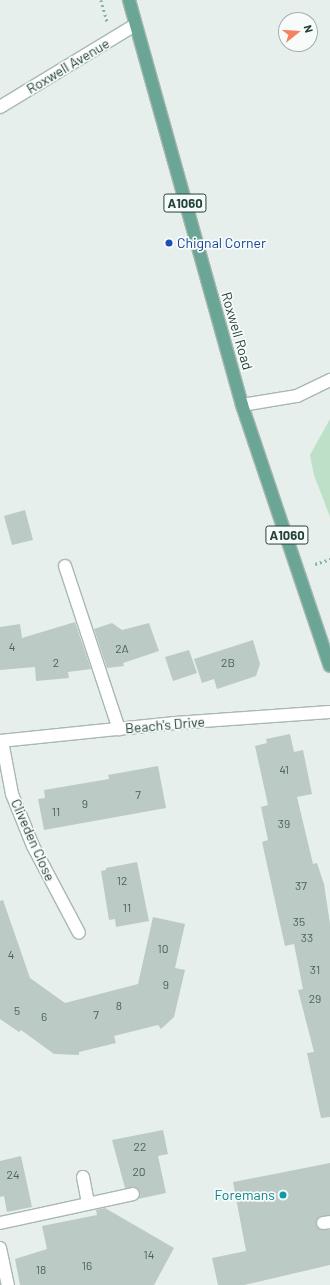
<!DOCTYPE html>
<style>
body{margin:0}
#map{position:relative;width:330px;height:1285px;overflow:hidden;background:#e6efeb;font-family:Barlow,sans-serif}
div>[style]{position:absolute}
.green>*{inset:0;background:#bfe0c8}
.building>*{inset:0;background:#bbcac4}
.path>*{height:2.5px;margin-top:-1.25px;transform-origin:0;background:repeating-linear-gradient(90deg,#86b3a5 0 2px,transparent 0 5px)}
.roads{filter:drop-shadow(1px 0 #a8b8b2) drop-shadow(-1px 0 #a8b8b2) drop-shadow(0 1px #a8b8b2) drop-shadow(0 -1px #a8b8b2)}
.service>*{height:12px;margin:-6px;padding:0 6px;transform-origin:6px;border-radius:6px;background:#fff}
.minor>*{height:12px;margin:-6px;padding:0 6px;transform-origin:6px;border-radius:6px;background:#fff}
.tertiary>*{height:12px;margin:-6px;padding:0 6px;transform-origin:6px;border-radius:6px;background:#fff}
.primary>*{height:12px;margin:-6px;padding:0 6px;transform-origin:6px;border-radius:6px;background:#6aa596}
.dots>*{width:11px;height:11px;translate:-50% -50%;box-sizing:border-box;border:2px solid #f7fbf9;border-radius:50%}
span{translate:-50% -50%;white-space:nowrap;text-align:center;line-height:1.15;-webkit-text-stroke:3.5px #f7fbf9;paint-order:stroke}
.number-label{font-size:12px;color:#4a645c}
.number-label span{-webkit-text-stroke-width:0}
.shield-label span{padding:1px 3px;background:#f7fbf9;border:1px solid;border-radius:3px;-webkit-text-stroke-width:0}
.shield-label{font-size:13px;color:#24423a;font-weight:700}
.street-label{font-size:14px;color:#24423a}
.transit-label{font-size:14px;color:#164399}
.left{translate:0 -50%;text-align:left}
.culture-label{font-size:14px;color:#0d838f}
.right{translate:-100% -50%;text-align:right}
.north{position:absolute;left:278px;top:12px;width:40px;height:40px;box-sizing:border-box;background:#f7fbf9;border:1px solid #a3b1ad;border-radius:50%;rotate:73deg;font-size:11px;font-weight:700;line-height:16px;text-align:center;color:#24423a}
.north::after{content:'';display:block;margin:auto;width:14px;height:18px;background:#f4845f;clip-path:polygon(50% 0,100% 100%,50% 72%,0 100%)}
</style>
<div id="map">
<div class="green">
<i style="clip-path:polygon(330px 419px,330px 517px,314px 475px,310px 455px)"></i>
</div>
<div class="building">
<i style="clip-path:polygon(25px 510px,33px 540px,12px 545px,4px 516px)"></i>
<i style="clip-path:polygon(75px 622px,91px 669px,68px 672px,69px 678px,36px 681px,35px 667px,0 670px,0 627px,20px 624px,22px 638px)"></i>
<i style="clip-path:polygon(112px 623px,122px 630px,149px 623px,159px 651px,123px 663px,124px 666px,107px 668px,94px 629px)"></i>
<i style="clip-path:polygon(253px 640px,260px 664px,256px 676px,217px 689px,214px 679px,202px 683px,194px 659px)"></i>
<i style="clip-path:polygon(189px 650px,197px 673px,173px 681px,165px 657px)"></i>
<i style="clip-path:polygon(290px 734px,294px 752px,303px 750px,312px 794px,297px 797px,313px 864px,317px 863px,324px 884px,330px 924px,330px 1117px,321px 1118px,307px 1053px,314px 1052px,298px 990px,303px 989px,294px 944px,285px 946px,262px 842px,268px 840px,261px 807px,268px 805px,255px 746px,267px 743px,266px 739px)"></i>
<i style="clip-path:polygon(158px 766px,166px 808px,44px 830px,38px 799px,45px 798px,44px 790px,109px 779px,108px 775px)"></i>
<i style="clip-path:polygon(137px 862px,149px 921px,116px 927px,115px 919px,109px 920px,101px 871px,106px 870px,106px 868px)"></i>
<i style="clip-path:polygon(3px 900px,30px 978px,65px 1003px,138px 984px,153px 917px,185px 924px,175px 968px,185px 970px,174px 1017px,161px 1029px,158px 1025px,114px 1036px,116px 1043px,79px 1052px,79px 1055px,54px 1054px,21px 1030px,19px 1032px,0 1019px,0 901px)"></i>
<i style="clip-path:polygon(163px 1130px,168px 1154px,158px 1156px,166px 1193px,138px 1199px,140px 1193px,138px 1189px,125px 1188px,112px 1140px)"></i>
<i style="clip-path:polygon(21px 1156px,32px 1207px,7px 1212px,4px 1196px,0 1197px,0 1161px)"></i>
<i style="clip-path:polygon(330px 1163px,330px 1215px,319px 1217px,316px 1224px,320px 1230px,330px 1230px,330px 1265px,244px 1285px,218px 1285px,212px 1258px,246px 1251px,233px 1182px)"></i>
<i style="clip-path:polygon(105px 1208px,174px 1248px,154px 1285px,20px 1285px,15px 1259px,47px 1249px,42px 1226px,97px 1215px,96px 1210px)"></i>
</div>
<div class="path">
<i style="left:101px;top:0;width:22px;rotate:74deg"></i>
<i style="left:315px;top:564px;width:16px;rotate:-18deg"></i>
</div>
<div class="roads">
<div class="service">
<i style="left:65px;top:566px;width:172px;rotate:71.7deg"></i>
<i style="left:83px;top:1177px;width:26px;rotate:79deg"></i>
<i style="left:0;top:1223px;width:136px;rotate:-12.3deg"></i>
</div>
<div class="minor">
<i style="left:0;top:107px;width:158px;rotate:-31.3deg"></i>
<i style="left:0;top:741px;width:176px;rotate:-5.9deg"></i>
<i style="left:175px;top:723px;width:155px;rotate:-4.1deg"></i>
<i style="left:2px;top:741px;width:54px;rotate:79.3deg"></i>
<i style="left:12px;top:794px;width:56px;rotate:68deg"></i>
<i style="left:33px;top:846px;width:98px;rotate:62.1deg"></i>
<i style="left:323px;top:1223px;width:7px;rotate:-8deg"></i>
<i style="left:0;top:1248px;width:38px;rotate:78deg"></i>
</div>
<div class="tertiary">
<i style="left:242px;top:405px;width:56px;rotate:-9.3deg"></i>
<i style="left:297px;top:396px;width:37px;rotate:-26deg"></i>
</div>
<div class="primary">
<i style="left:129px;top:0;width:420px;rotate:74.4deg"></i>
<i style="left:242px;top:405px;width:275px;rotate:71.4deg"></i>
</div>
</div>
<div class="dots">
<i style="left:169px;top:243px;background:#1a4fb4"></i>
<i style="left:283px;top:1195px;background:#0f9aa8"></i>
</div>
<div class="number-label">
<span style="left:12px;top:647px">4</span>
<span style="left:122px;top:649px">2A</span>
<span style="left:56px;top:663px">2</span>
<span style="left:228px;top:663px">2B</span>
<span style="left:284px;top:770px">41</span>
<span style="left:138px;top:795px">7</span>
<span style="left:85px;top:804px">9</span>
<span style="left:56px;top:812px">11</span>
<span style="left:284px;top:824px">39</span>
<span style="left:122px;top:881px">12</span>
<span style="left:301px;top:886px">37</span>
<span style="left:127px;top:908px">11</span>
<span style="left:299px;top:922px">35</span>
<span style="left:307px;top:938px">33</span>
<span style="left:163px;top:949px">10</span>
<span style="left:11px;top:955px">4</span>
<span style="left:315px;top:970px">31</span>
<span style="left:166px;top:985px">9</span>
<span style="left:315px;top:999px">29</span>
<span style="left:119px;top:1006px">8</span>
<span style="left:17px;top:1011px">5</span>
<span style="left:96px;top:1015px">7</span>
<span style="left:44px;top:1017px">6</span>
<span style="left:140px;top:1147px">22</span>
<span style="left:139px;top:1172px">20</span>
<span style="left:13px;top:1175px">24</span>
<span style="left:149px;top:1255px">14</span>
<span style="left:87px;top:1266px">16</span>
<span style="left:41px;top:1270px">18</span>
</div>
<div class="shield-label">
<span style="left:185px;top:203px">A1060</span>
<span style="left:287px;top:535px">A1060</span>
</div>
<div class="street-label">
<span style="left:68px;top:66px;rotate:-31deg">Roxwell Avenue</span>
<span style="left:237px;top:331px;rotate:74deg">Roxwell Road</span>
<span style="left:165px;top:725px;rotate:-5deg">Beach's Drive</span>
<span style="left:33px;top:840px;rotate:66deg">Cliveden Close</span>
</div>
<div class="transit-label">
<span class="left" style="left:177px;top:243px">Chignal Corner</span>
</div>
<div class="culture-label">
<span class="right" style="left:275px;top:1195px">Foremans</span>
</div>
<div class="north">N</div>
</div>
